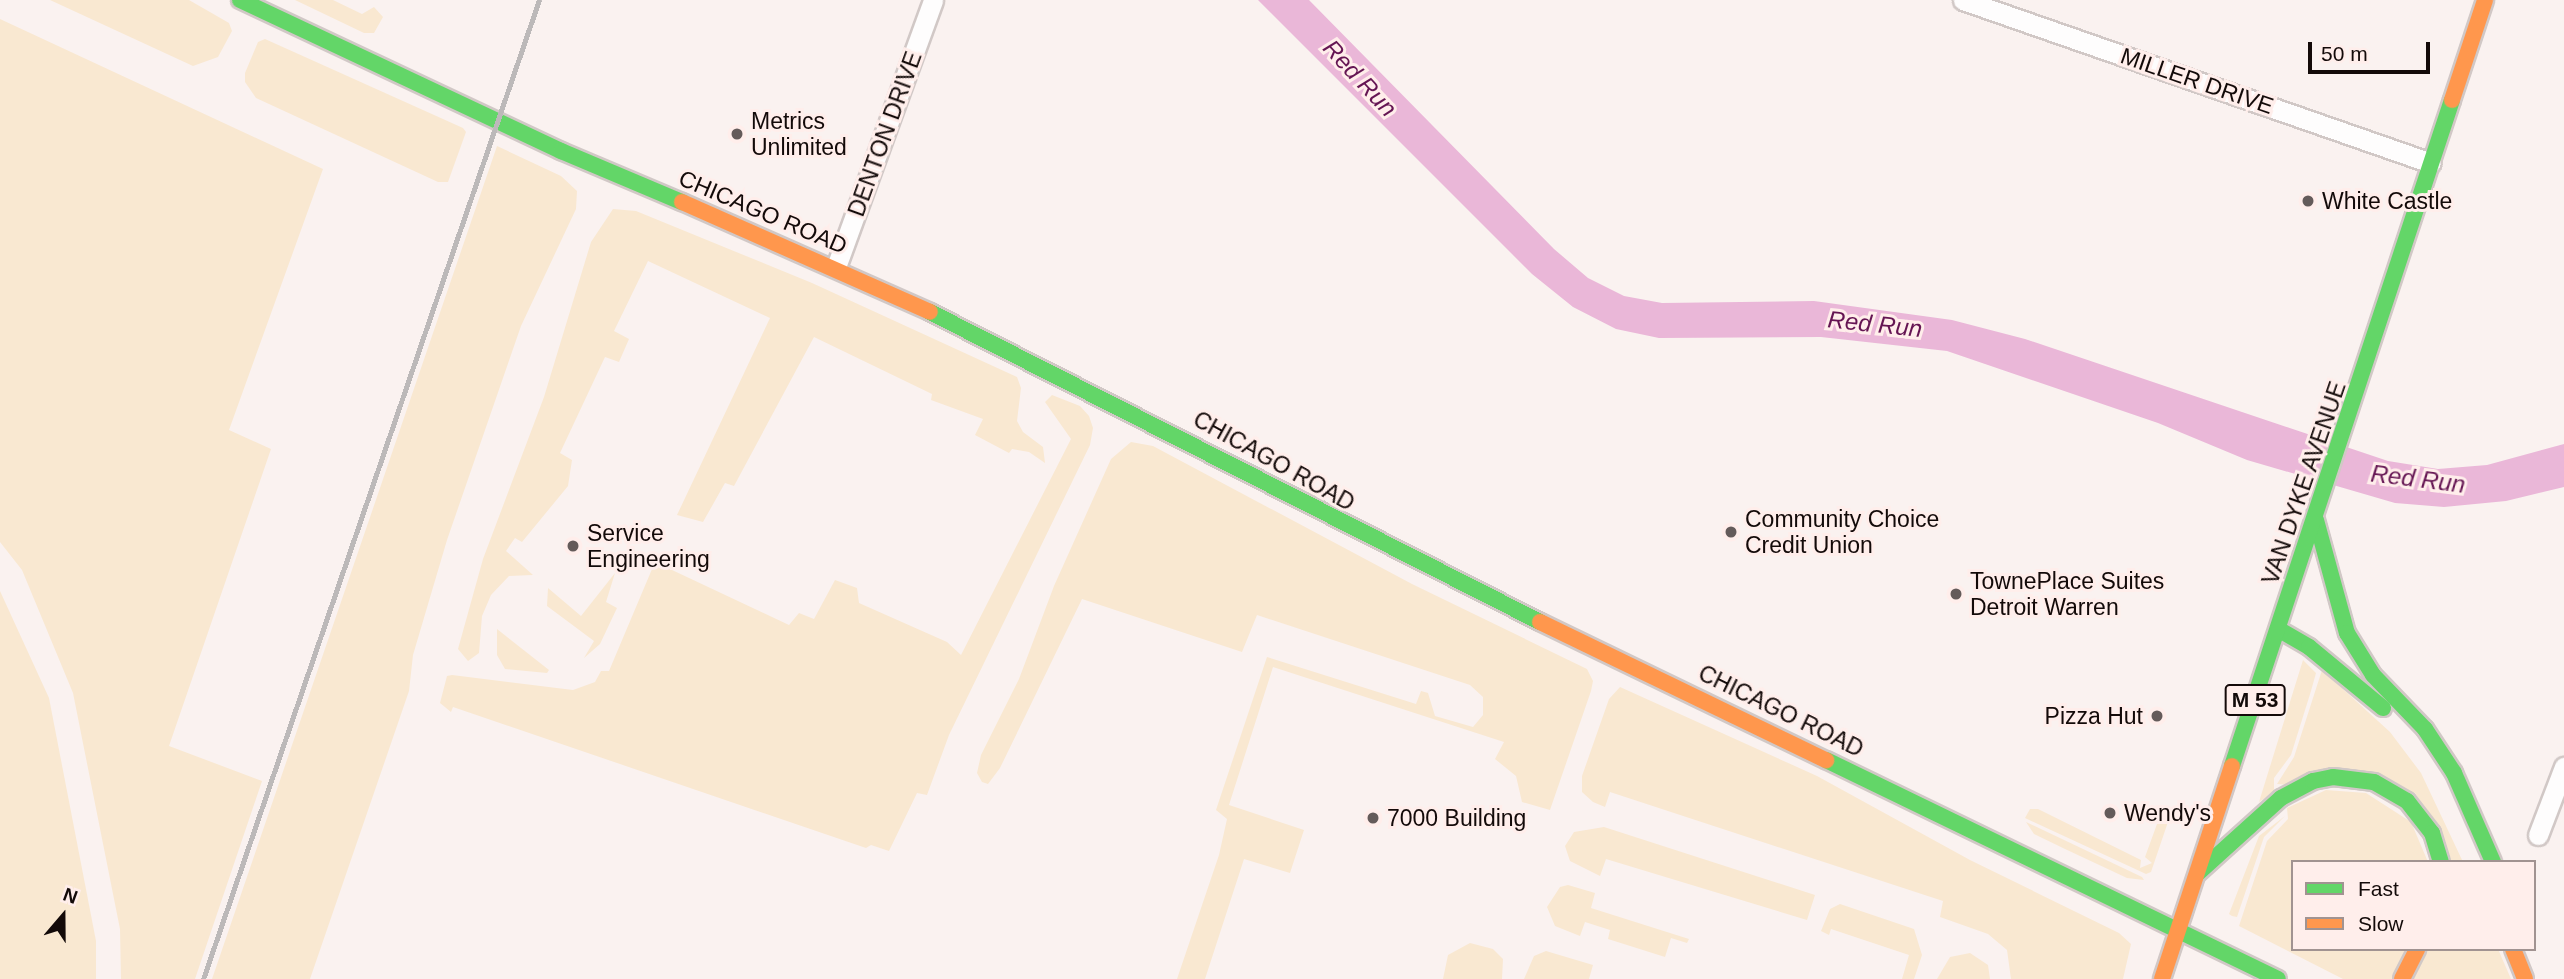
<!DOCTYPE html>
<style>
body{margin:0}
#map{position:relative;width:2564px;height:979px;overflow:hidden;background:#faf2f0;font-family:Helvetica,sans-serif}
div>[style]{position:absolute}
.green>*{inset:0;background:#f9e8d1}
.water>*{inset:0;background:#eab7d8}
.roads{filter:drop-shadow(2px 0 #d1c8c6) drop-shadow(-2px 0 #d1c8c6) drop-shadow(0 2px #d1c8c6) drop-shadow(0 -2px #d1c8c6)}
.street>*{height:19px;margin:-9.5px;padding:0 9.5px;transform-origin:9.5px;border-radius:9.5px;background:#fefdfd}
.fast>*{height:16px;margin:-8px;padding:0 8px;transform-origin:8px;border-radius:8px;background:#63d668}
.slow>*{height:16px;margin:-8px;padding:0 8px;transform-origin:8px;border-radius:8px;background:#ff974d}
.rail>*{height:5px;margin:-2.5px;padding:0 2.5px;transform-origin:2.5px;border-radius:2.5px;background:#bcb9b9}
.dots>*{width:19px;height:19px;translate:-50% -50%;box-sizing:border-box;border:4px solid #ffeeeb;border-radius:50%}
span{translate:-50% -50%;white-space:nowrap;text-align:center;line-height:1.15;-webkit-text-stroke:6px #ffeeeb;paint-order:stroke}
.shield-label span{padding:2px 5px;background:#ffeeeb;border:2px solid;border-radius:5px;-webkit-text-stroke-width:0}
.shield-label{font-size:21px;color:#130a09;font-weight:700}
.street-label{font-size:23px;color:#130a09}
.poi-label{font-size:23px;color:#130a09}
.left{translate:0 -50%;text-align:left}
.right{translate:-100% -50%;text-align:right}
.water-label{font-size:24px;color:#651553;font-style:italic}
.legend{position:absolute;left:2291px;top:860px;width:245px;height:91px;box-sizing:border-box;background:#ffeeeb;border:2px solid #a19391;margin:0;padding:9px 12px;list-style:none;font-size:21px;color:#130a09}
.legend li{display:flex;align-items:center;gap:14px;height:35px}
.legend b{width:35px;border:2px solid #a19391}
.north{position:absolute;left:28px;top:881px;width:70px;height:70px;-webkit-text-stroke:5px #ffeeeb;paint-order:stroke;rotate:20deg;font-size:19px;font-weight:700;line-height:28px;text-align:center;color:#130a09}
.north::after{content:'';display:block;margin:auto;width:24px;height:32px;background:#130a09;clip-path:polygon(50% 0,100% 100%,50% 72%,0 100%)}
.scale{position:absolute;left:2308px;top:42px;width:122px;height:32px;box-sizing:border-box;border:4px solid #130a09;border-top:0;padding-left:9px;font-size:21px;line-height:24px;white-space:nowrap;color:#130a09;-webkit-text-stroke:5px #ffeeeb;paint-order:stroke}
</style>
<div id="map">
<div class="green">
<i style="clip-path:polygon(50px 0,189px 0,229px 23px,232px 31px,218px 57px,193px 66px)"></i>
<i style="clip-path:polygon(295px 0,333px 0,362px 14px,374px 7px,383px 17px,374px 33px,364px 33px)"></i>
<i style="clip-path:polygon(0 19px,323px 169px,229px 430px,271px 449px,169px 746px,262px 781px,195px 979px,121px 979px,120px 929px,73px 693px,22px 570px,0 542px)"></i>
<i style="clip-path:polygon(265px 39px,463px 128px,466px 132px,448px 182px,438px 182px,256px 98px,245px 82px,245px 73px,258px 42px)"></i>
<i style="clip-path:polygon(497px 146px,561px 176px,577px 191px,576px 209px,521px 326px,447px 540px,413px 655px,409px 691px,310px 979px,212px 979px)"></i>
<i style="clip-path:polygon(613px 209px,636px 211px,812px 283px,1017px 377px,1021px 388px,1017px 421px,1023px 432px,1043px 447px,1045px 463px,1029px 452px,1012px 449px,1009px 453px,975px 435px,983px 419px,931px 400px,932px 394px,814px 337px,734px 486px,725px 483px,703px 522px,677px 515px,770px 318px,648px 261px,614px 331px,629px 339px,619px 362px,605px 357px,560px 453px,572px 460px,568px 486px,522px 542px,515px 538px,506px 551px,533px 575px,509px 576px,491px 595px,482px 616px,479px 653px,468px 661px,458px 649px,483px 559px,544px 397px,591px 242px)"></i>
<i style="clip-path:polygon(1052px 395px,1080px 406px,1089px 416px,1093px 428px,1090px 445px,949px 735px,927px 795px,917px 793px,889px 851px,871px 845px,866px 848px,453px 707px,451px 712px,440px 703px,447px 676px,452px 675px,573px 690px,595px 682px,601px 671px,609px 671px,655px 562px,789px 625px,799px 613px,814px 619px,835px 580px,857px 588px,859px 603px,947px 642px,961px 655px,1071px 439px,1045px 402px)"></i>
<i style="clip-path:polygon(1131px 442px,1153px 446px,1412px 584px,1587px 669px,1593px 681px,1591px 691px,1550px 810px,1522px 802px,1516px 776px,1495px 759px,1504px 742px,1273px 667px,1229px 805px,1304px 830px,1290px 873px,1244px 859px,1205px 979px,1177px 979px,1219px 855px,1227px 819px,1216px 810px,1267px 657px,1416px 704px,1421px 691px,1428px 693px,1435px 716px,1473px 727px,1483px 715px,1483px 697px,1470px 685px,1257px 615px,1242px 652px,1082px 599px,1000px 768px,988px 784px,982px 782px,977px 773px,981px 755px,1019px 679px,1054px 586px,1111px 459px)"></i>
<i style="clip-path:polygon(615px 573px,606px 602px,617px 608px,600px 644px,584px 658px,594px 641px,547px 606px,548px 588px,581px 616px)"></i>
<i style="clip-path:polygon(0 591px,49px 698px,96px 941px,96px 979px,0 979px)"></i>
<i style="clip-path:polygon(497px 629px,549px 670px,547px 673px,505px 669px,497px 655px)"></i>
<i style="clip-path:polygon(2303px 660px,2316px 673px,2311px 691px,2291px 755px,2274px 778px,2274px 792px,2259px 802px)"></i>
<i style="clip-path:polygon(2322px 670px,2390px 732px,2421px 773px,2463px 862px,2451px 862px,2415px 793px,2277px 784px,2294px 757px)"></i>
<i style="clip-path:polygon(1620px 687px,1817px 776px,1970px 860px,2119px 933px,2131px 944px,2123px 979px,2011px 979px,2007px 950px,1988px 934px,1940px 917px,1943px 901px,1610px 792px,1605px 807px,1593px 802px,1582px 792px,1582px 776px,1609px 699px)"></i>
<i style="clip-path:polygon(2326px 790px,2366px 793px,2411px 822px,2428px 862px,2293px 862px,2293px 949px,2408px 949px,2393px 979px,2343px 979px,2239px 926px,2267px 841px,2288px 819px,2287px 808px)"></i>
<i style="clip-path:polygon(2030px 809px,2038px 809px,2141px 860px,2140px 868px,2152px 863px,2145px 857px,2157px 824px,2169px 819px,2151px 872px,2146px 874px,2025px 818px)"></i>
<i style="clip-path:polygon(2285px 816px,2264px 837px,2237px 917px,2232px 916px,2229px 914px,2259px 836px)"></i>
<i style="clip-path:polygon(2026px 822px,2142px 877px,2144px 880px,2127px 878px,2065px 849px,2034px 834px)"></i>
<i style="clip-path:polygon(1604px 827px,1815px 895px,1807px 920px,1606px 859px,1600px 876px,1570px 861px,1565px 846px,1574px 832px)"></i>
<i style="clip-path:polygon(1568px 885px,1595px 893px,1591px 908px,1689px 939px,1687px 943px,1671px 938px,1665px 957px,1608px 939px,1610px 930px,1585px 922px,1580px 936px,1555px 926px,1547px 907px,1560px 887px)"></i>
<i style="clip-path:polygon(1840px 904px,1914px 929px,1922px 955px,1914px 979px,1902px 979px,1909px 955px,1831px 929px,1829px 935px,1821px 931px,1830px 909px)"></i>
<i style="clip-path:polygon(1470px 943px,1493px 949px,1503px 959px,1502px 979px,1443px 979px,1448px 955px)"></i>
<i style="clip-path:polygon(2425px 949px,2498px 949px,2511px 979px,2410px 979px)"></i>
<i style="clip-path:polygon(1546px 951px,1593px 965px,1589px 979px,1524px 979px,1534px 956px)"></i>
<i style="clip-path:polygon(1970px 953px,1988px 965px,1990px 979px,1937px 979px,1950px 957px)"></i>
</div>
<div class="water">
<i style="clip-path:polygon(1258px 0,1309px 0,1554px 249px,1588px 278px,1624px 296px,1662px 303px,1814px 301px,1952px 320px,2025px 339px,2388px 461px,2438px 469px,2487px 465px,2564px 444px,2564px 487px,2506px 501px,2444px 507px,2395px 503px,2247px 460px,2158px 423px,1947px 351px,1821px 337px,1659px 338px,1616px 329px,1573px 307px,1532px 274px)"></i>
</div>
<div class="roads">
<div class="street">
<i style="left:1963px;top:0;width:495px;rotate:19.2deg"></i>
<i style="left:836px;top:267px;width:284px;rotate:-70deg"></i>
<i style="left:2538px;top:835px;width:73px;rotate:-69.1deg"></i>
</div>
<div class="fast">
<i style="left:240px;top:0;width:355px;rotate:25.2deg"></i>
<i style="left:561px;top:151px;width:131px;rotate:22.9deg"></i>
<i style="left:930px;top:312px;width:684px;rotate:26.94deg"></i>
<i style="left:2316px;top:520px;width:117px;rotate:74.7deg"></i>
<i style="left:2347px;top:633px;width:49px;rotate:58.2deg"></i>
<i style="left:2373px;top:675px;width:75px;rotate:46.1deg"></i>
<i style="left:2425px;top:729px;width:53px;rotate:56.6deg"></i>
<i style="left:2454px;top:773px;width:97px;rotate:66.3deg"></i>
<i style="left:2278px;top:629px;width:36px;rotate:30deg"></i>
<i style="left:2309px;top:647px;width:96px;rotate:39.5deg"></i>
<i style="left:1826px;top:760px;width:502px;rotate:25.85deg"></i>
<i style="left:2232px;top:766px;width:701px;rotate:-71.72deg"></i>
<i style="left:2198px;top:873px;width:112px;rotate:-42.1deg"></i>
<i style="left:2281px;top:798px;width:36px;rotate:-28deg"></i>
<i style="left:2313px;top:781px;width:20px;rotate:-11deg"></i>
<i style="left:2333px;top:777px;width:41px;rotate:7deg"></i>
<i style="left:2374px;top:782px;width:38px;rotate:30deg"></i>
<i style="left:2407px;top:801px;width:41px;rotate:52deg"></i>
<i style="left:2432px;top:833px;width:30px;rotate:73deg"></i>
</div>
<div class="slow">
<i style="left:2452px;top:100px;width:105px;rotate:-71.7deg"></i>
<i style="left:682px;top:202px;width:271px;rotate:23.9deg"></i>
<i style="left:1540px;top:622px;width:318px;rotate:25.8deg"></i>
<i style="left:2513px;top:949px;width:32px;rotate:68deg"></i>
<i style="left:2162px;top:979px;width:224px;rotate:-71.8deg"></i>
<i style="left:2402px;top:979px;width:34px;rotate:-63deg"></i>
</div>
</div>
<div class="rail">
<i style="left:203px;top:979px;width:1035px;rotate:-71.06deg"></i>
</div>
<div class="dots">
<i style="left:737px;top:134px;background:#645b5a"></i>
<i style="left:2308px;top:201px;background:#645b5a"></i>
<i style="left:1731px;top:532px;background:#645b5a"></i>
<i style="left:573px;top:546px;background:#645b5a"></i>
<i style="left:1956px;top:594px;background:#645b5a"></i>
<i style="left:2157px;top:716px;background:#645b5a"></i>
<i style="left:2110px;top:813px;background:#645b5a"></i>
<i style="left:1373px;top:818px;background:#645b5a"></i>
</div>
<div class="shield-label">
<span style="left:2255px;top:700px">M 53</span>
</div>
<div class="street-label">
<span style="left:2197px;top:81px;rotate:19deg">MILLER DRIVE</span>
<span style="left:885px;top:134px;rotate:-70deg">DENTON DRIVE</span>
<span style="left:763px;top:212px;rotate:23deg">CHICAGO ROAD</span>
<span style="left:1274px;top:461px;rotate:29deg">CHICAGO ROAD</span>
<span style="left:2304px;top:483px;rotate:-71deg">VAN DYKE AVENUE</span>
<span style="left:1781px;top:711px;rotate:26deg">CHICAGO ROAD</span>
</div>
<div class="poi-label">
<span class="left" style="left:751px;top:134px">Metrics<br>Unlimited</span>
<span class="left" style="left:2322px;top:201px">White Castle</span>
<span class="left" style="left:1745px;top:532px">Community Choice<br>Credit Union</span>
<span class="left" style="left:587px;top:546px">Service<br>Engineering</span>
<span class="left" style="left:1970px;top:594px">TownePlace Suites<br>Detroit Warren</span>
<span class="right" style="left:2143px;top:716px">Pizza Hut</span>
<span class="left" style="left:2124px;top:813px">Wendy's</span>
<span class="left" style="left:1387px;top:818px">7000 Building</span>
</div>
<div class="water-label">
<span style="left:1360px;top:78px;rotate:47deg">Red Run</span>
<span style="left:1875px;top:324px;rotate:6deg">Red Run</span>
<span style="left:2418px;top:479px;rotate:7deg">Red Run</span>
</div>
<ul class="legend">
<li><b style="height:9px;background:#63d668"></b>Fast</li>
<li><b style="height:9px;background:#ff974d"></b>Slow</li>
</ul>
<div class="north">N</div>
<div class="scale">50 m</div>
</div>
